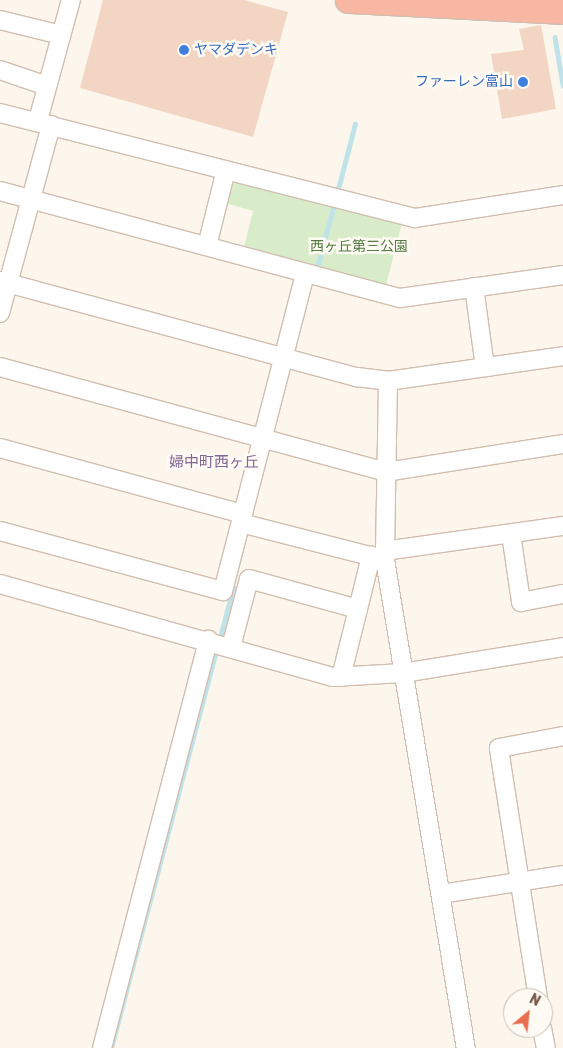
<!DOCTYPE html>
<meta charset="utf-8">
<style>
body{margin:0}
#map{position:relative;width:563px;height:1048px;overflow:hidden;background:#fdf6ec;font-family:Rubik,"Noto Sans JP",sans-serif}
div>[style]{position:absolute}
.green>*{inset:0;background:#d8ecc9}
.stream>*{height:4.5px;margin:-2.25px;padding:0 2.25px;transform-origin:2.25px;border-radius:2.25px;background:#bfe3e8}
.building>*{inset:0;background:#f3d5c3}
.roads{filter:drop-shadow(1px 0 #d1beb0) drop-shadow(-1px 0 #d1beb0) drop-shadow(0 1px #d1beb0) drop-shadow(0 -1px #d1beb0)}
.minor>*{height:18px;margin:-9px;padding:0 9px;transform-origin:9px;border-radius:9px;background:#fff}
.highway>*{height:25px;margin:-12.5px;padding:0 12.5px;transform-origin:12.5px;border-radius:12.5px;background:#f7b7a3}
.dots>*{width:14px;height:14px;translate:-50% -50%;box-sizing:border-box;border:2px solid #fffaf3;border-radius:50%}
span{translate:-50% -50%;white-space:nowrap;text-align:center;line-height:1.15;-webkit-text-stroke:5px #fffaf3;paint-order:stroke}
.shop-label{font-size:14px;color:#366cbe}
.left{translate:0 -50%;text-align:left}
.right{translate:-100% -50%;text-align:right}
.park-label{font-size:14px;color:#537a41}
.neighbourhood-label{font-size:15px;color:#846695}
.north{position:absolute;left:503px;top:988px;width:50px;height:50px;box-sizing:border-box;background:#fffaf3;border:1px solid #cabbb1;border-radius:50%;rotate:28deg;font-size:14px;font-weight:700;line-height:20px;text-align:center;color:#7a5c4d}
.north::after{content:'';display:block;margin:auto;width:18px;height:22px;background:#e76f51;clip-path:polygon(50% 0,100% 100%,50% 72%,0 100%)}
</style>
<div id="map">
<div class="green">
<i style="clip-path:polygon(238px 180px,402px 223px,385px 289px,243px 251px,253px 211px,225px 203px,229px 187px)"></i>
</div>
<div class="stream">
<i style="left:555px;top:37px;width:49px;rotate:80.5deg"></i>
<i style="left:337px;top:193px;width:71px;rotate:-75.4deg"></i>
<i style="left:316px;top:271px;width:73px;rotate:-74.8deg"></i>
<i style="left:219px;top:641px;width:55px;rotate:-75.2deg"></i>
<i style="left:111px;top:1048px;width:414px;rotate:-75.2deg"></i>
</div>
<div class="building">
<i style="clip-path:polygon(103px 0,244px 0,288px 12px,253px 137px,80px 88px)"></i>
<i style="clip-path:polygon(541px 25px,556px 109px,502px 119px,491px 54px,524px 50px,519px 29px)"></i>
</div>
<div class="roads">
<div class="minor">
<i style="left:0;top:20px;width:63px;rotate:13.8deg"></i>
<i style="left:0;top:70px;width:50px;rotate:18.8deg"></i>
<i style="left:0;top:113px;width:428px;rotate:14.2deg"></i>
<i style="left:415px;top:218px;width:150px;rotate:-8.8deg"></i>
<i style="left:40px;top:113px;width:117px;rotate:-74.7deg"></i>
<i style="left:0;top:191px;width:414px;rotate:15deg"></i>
<i style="left:400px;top:298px;width:165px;rotate:-8deg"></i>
<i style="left:207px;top:246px;width:78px;rotate:-76deg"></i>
<i style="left:0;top:281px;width:370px;rotate:15.1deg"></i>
<i style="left:357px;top:377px;width:31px;rotate:7deg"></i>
<i style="left:388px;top:381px;width:177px;rotate:-8.1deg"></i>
<i style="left:474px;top:287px;width:81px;rotate:82.2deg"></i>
<i style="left:0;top:313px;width:195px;rotate:-74.8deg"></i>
<i style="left:0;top:367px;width:400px;rotate:15.2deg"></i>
<i style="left:386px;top:472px;width:179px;rotate:-9deg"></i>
<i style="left:388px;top:381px;width:179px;rotate:91deg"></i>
<i style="left:385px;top:560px;width:495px;rotate:80.6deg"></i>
<i style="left:0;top:448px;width:252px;rotate:15.2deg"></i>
<i style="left:241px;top:523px;width:149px;rotate:14.4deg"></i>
<i style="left:0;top:531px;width:231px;rotate:15.1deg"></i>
<i style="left:223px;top:591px;width:327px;rotate:-75.5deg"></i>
<i style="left:511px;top:534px;width:69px;rotate:81.6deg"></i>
<i style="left:521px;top:602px;width:43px;rotate:-10.8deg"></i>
<i style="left:384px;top:551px;width:181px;rotate:-8deg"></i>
<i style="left:0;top:584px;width:346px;rotate:15.6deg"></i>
<i style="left:333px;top:677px;width:70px;rotate:-3.3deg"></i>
<i style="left:403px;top:673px;width:162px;rotate:-9.2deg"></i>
<i style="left:358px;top:609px;width:55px;rotate:-76.2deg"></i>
<i style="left:231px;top:647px;width:70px;rotate:-75.2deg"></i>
<i style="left:249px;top:579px;width:113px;rotate:15.4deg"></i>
<i style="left:358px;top:609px;width:70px;rotate:104deg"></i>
<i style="left:441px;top:894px;width:123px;rotate:-8.9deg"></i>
<i style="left:538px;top:998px;width:253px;rotate:-98.9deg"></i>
<i style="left:499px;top:748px;width:65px;rotate:-10.6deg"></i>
<i style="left:542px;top:1028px;width:20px;rotate:79deg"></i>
<i style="left:102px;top:1048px;width:422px;rotate:-75.4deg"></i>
</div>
<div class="highway">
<i style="left:348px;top:0;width:215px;rotate:2.9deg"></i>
</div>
</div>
<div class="dots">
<i style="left:184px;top:50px;background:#3f7fe0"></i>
<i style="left:523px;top:82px;background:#3f7fe0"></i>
</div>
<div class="shop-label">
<span class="left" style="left:194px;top:50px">ヤマダデンキ</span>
<span class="right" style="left:513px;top:82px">ファーレン富山</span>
</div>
<div class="park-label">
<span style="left:359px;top:247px">西ヶ丘第三公園</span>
</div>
<div class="neighbourhood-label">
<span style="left:214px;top:463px">婦中町西ヶ丘</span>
</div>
<div class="north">N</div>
</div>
